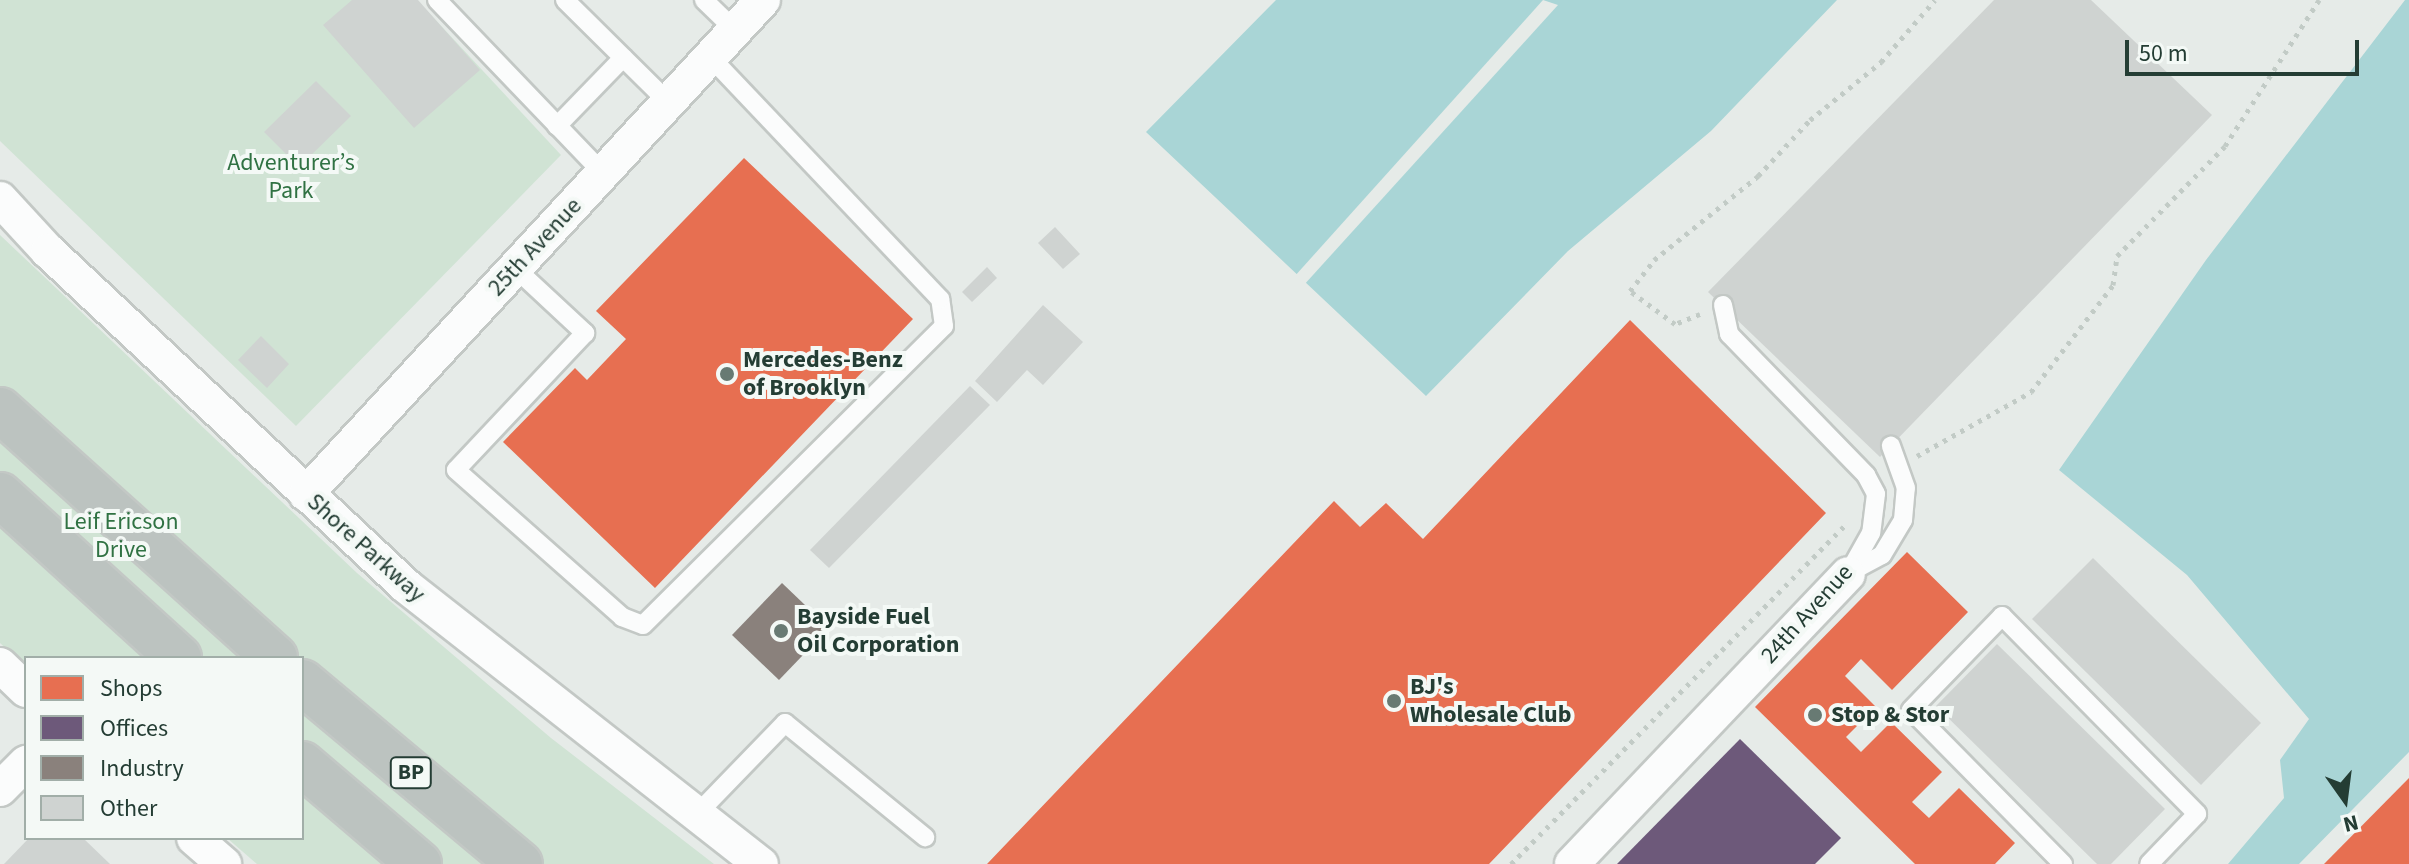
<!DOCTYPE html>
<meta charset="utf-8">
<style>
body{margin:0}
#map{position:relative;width:2409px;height:864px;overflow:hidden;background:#e6ebe8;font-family:"Source Sans 3",sans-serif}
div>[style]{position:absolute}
.green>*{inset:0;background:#d0e3d4}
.water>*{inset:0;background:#a9d5d6}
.pier>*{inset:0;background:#e6ebe8}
.shops>*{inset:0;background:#e76f51}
.offices>*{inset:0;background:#6d597a}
.industry>*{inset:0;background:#8a817c}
.building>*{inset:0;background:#cfd3d1}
.path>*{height:5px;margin-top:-2.5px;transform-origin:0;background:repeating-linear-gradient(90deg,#c2cbc6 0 4px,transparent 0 10px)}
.roads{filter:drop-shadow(2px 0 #c3c8c5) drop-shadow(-2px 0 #c3c8c5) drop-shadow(0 2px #c3c8c5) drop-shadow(0 -2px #c3c8c5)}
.service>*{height:18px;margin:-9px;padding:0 9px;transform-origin:9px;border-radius:9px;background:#fbfcfc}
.minor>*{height:34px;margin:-17px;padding:0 17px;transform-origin:17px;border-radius:17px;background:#fbfcfc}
.motorway>*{height:44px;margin:-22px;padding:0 22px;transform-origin:22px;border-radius:22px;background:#bcc3c0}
.dots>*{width:22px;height:22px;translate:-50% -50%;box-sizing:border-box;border:4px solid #f4f9f6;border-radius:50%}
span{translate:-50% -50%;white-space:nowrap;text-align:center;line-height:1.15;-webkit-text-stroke:8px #f4f9f6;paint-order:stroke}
.shield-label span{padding:2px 6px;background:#f4f9f6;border:2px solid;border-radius:6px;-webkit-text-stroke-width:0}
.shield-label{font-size:22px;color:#243d34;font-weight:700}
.park-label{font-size:24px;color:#307243}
.street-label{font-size:24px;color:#243d34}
.poi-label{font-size:24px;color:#243d34;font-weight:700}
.left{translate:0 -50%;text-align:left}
.legend{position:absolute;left:24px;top:656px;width:280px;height:184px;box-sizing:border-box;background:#f4f9f6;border:2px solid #a1aea8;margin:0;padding:10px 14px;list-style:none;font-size:24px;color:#243d34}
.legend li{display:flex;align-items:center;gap:16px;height:40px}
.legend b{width:40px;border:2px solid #a1aea8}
.north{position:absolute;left:2305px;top:760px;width:80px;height:80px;-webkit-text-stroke:6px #f4f9f6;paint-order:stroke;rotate:166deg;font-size:22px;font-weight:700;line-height:32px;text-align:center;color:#243d34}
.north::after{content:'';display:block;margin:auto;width:28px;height:36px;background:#243d34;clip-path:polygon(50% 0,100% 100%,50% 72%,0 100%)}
.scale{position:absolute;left:2125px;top:40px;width:234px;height:36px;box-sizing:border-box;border:4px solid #243d34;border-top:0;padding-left:10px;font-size:24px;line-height:28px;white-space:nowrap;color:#243d34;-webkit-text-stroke:6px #f4f9f6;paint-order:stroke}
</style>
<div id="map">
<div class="green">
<i style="clip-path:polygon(0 0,417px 0,561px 155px,296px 426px,0 141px)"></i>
<i style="clip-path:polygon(0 235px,357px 573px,551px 738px,714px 864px,257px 864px,227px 838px,302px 838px,302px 658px,26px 658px,26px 667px,14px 656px,0 643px)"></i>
</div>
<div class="water">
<i style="clip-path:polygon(1276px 0,1837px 0,1711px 131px,1568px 251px,1426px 396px,1146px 132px)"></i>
<i style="clip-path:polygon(2405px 0,2409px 0,2409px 752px,2299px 864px,2228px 864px,2284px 798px,2280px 760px,2309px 719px,2187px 575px,2059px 470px,2206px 260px)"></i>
</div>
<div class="pier">
<i style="clip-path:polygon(1543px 0,1558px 5px,1303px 286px,1294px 277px)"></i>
</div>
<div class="shops">
<i style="clip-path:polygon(744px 158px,913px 319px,655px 588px,503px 442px,575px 368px,587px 380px,626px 339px,596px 311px)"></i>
<i style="clip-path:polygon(1630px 320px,1826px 513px,1489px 864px,987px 864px,1334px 501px,1360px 527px,1386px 503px,1423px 539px)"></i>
<i style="clip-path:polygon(1907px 552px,1968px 612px,1892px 690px,1861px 659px,1845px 676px,1876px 707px,1846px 737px,1861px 752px,1891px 722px,1942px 772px,1912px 802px,1929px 818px,1959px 788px,2015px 843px,1995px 864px,1915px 864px,1755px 707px)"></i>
<i style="clip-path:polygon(2409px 778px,2409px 864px,2324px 864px)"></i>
</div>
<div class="offices">
<i style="clip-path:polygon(1740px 739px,1841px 838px,1815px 864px,1617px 864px)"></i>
</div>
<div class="industry">
<i style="clip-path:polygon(782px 583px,829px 628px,779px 680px,732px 635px)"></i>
</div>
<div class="building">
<i style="clip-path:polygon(352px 0,418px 0,480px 70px,414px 128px,323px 25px)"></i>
<i style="clip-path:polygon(1994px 0,2091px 0,2212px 115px,1880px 457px,1708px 292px)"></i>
<i style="clip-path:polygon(316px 81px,351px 116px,299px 167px,264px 132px)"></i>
<i style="clip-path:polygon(1055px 227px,1080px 254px,1063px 269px,1038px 243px)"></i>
<i style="clip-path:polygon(987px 267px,997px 278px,972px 302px,962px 292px)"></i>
<i style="clip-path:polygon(1043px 305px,1083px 342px,1043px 385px,1027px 370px,997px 402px,975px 381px)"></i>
<i style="clip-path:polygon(261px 336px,289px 364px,267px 388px,238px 360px)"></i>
<i style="clip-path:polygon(970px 386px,990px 405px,829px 568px,810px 550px)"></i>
<i style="clip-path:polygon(2093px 558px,2261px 723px,2201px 785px,2032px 619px)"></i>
<i style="clip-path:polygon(1997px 644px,2165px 809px,2111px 864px,2097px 864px,1936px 706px)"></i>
<i style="clip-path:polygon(29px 838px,83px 838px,110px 864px,4px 864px)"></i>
</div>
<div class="path">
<i style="left:1700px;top:314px;width:27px;rotate:158deg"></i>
<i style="left:1675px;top:324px;width:56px;rotate:-143.7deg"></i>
<i style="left:1630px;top:291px;width:39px;rotate:-52deg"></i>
<i style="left:1654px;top:260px;width:134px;rotate:-38.9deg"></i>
<i style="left:1758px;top:176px;width:76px;rotate:-47.1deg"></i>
<i style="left:1810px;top:120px;width:92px;rotate:-39.2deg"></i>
<i style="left:1881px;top:62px;width:82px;rotate:-48.9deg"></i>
<i style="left:1917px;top:456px;width:131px;rotate:-29.3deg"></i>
<i style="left:2031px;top:392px;width:135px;rotate:-52.5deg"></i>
<i style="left:2113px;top:285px;width:29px;rotate:-82deg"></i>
<i style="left:2117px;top:256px;width:154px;rotate:-45.5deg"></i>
<i style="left:2225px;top:146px;width:174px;rotate:-57.2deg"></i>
<i style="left:1511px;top:864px;width:476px;rotate:-45.4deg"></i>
</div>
<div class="roads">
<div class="service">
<i style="left:437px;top:0;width:240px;rotate:46.2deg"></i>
<i style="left:565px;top:0;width:145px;rotate:44.7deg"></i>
<i style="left:704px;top:0;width:43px;rotate:44.1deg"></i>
<i style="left:557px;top:126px;width:95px;rotate:-45.9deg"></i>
<i style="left:515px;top:268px;width:96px;rotate:42.9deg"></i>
<i style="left:585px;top:333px;width:188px;rotate:133.3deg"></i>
<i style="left:456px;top:470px;width:222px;rotate:41.5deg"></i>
<i style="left:622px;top:617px;width:22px;rotate:21deg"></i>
<i style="left:643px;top:625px;width:424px;rotate:-44.8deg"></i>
<i style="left:944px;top:326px;width:27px;rotate:-98deg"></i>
<i style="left:940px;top:299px;width:334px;rotate:-133.5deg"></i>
<i style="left:1723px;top:305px;width:30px;rotate:78deg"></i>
<i style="left:1729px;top:334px;width:197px;rotate:45.8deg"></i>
<i style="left:1866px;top:475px;width:21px;rotate:62deg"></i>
<i style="left:1876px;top:494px;width:39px;rotate:97deg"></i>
<i style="left:1871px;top:533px;width:47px;rotate:119.3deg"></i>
<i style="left:1850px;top:572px;width:36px;rotate:-28deg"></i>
<i style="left:1882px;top:555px;width:41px;rotate:-59deg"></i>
<i style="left:1903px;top:520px;width:32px;rotate:-85deg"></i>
<i style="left:1906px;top:488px;width:45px;rotate:-109.7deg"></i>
<i style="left:696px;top:815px;width:128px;rotate:-45.9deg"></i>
<i style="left:785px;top:723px;width:181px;rotate:39.2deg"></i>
<i style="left:2063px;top:864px;width:216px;rotate:-134.6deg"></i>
<i style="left:1911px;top:710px;width:131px;rotate:-45.9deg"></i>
<i style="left:2002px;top:616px;width:278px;rotate:45.4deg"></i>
<i style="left:2197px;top:814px;width:69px;rotate:133.8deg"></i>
</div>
<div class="minor">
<i style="left:0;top:199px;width:71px;rotate:47.3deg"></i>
<i style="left:48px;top:251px;width:490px;rotate:43.1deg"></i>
<i style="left:406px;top:586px;width:451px;rotate:38.1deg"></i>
<i style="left:306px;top:494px;width:673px;rotate:-47.23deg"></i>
<i style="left:0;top:665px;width:36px;rotate:44deg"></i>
<i style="left:0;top:789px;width:37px;rotate:-45deg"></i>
<i style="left:194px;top:838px;width:40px;rotate:41deg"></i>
<i style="left:1572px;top:864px;width:400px;rotate:-46.4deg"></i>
</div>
<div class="motorway">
<i style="left:0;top:410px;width:370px;rotate:42deg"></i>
<i style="left:0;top:495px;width:242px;rotate:42.3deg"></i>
<i style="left:302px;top:682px;width:284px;rotate:39.9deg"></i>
<i style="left:302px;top:764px;width:154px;rotate:40.5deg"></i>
</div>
</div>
<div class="dots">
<i style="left:727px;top:374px;background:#687a73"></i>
<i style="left:781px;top:631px;background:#687a73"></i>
<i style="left:1394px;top:701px;background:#687a73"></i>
<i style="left:1815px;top:715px;background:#687a73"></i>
</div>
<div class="shield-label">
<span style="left:411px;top:773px">BP</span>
</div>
<div class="park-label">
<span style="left:291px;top:177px">Adventurer’s<br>Park</span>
<span style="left:121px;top:536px">Leif Ericson<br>Drive</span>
</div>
<div class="street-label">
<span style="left:535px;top:247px;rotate:-47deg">25th Avenue</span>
<span style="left:366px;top:548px;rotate:42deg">Shore Parkway</span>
<span style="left:1807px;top:614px;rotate:-48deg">24th Avenue</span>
</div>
<div class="poi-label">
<span class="left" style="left:743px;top:374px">Mercedes-Benz<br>of Brooklyn</span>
<span class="left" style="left:797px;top:631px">Bayside Fuel<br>Oil Corporation</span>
<span class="left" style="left:1410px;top:701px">BJ's<br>Wholesale Club</span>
<span class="left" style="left:1831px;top:715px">Stop &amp; Stor</span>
</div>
<ul class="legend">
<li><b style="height:22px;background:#e76f51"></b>Shops</li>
<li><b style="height:22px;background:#6d597a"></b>Offices</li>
<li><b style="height:22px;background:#8a817c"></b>Industry</li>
<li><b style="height:22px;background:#cfd3d1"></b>Other</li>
</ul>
<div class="north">N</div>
<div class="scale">50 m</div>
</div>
